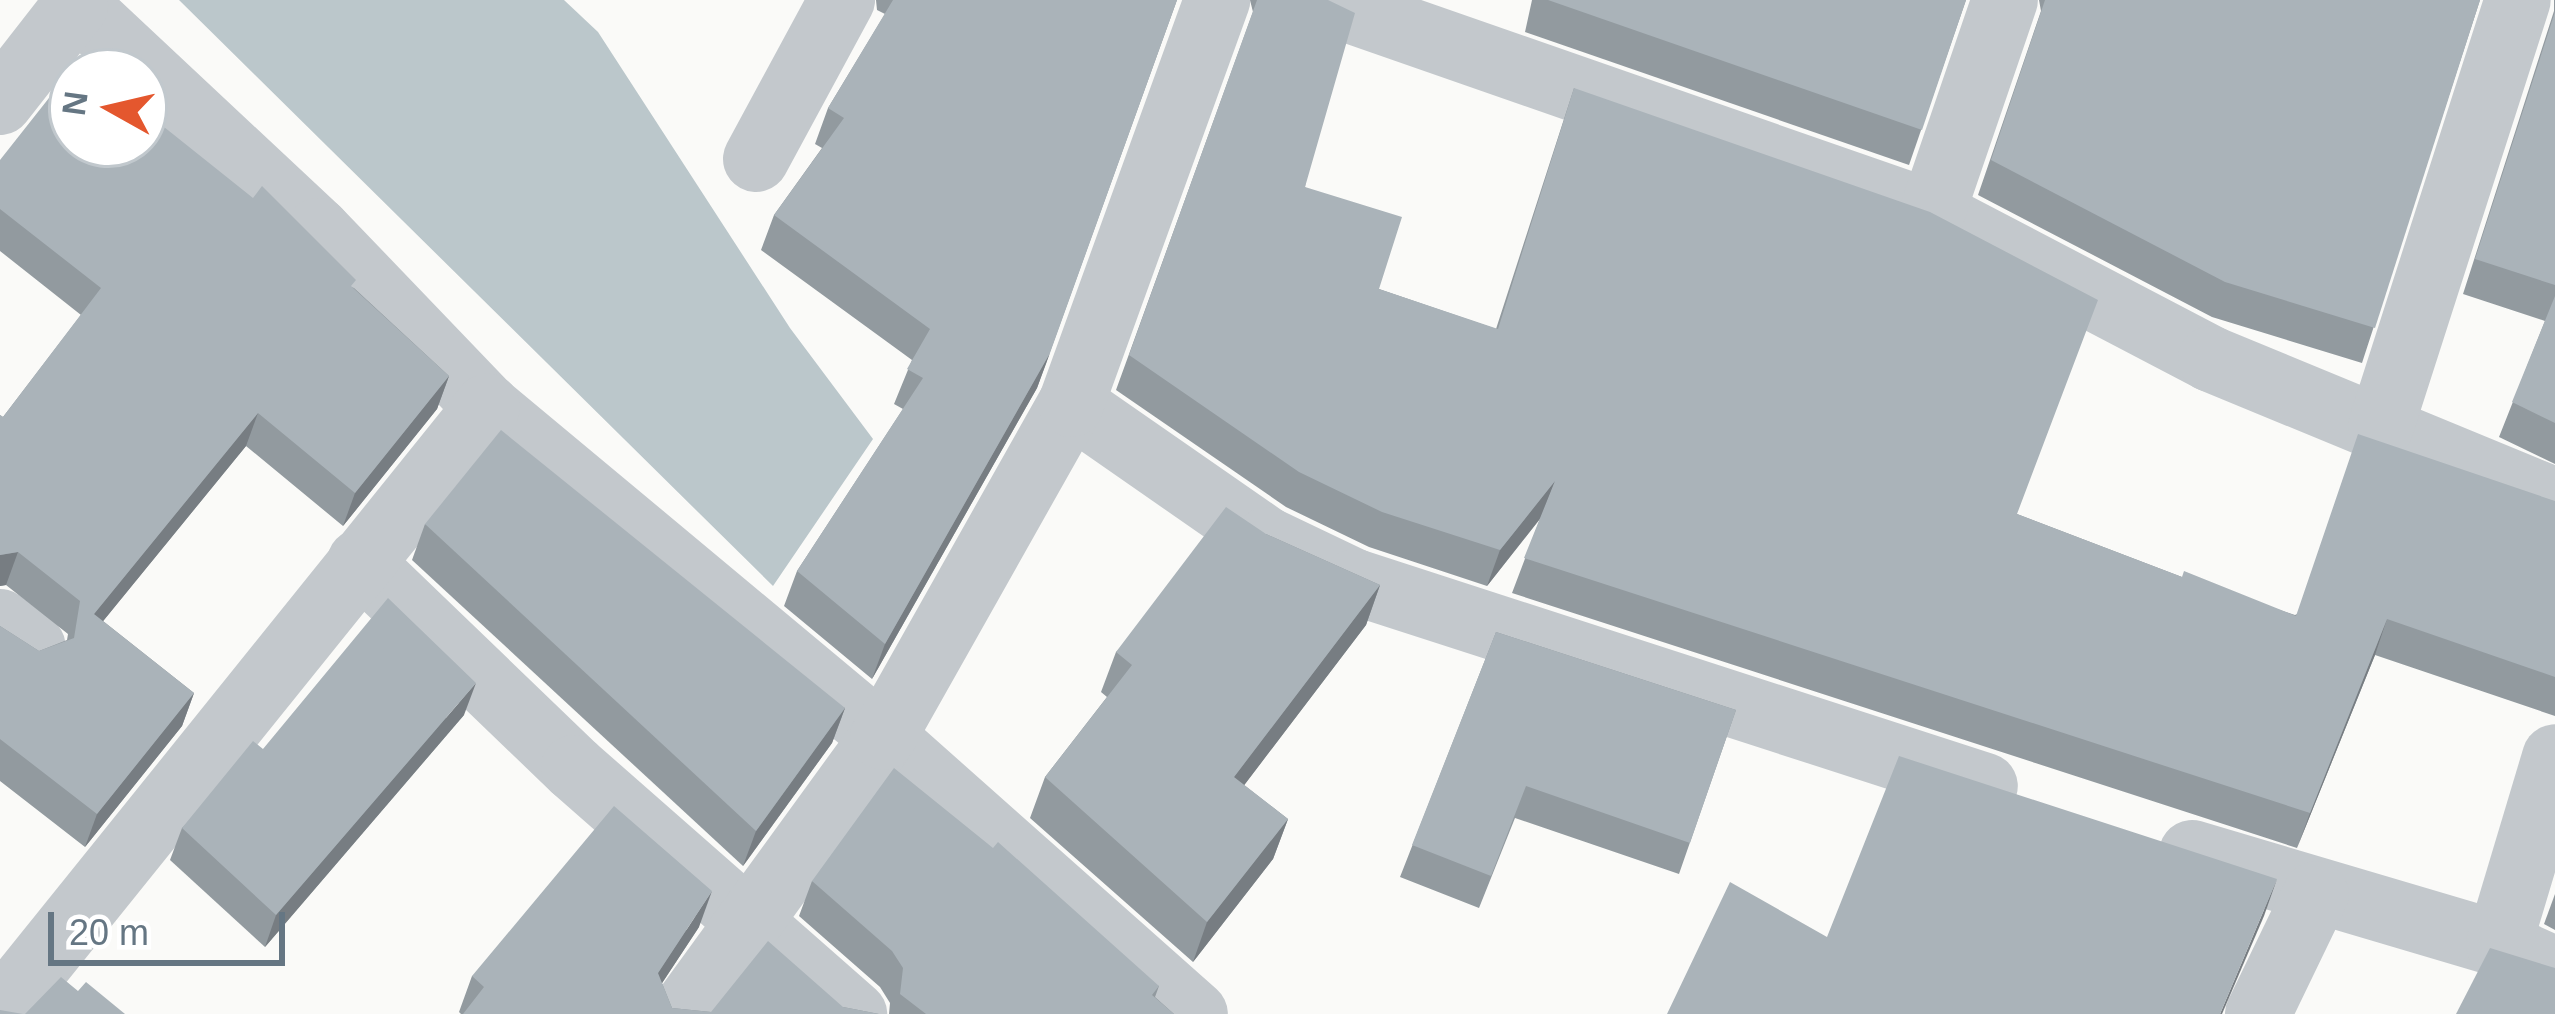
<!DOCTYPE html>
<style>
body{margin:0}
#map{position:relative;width:2555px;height:1014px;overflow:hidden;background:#fafaf8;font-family:Helvetica,sans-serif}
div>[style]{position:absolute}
.water>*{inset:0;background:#bbc7cb}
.minor>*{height:66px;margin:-33px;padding:0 33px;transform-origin:33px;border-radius:33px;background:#c3c8cc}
.wall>*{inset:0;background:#929a9f}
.shaded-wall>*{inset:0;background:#777d82}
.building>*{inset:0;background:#aab3b9}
span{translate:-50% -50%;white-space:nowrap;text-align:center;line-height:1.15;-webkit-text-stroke:12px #fff;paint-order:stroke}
.north{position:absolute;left:48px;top:48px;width:120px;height:120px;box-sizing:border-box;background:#fff;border:3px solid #c1c8cd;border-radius:50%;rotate:278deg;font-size:33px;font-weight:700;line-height:48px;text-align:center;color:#657683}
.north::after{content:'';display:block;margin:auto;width:42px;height:54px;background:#e4572e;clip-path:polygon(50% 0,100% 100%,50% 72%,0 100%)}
.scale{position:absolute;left:48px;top:912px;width:237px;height:54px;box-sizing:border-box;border:6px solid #657683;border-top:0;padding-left:15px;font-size:36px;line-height:42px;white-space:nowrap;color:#657683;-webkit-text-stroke:9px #fff;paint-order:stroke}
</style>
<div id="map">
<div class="water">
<i style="clip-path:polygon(179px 0,564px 0,598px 32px,790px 328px,873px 439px,773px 586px)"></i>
</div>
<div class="minor">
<i style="left:71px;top:0;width:338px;rotate:43.1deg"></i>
<i style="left:318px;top:231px;width:244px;rotate:46.2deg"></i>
<i style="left:487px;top:407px;width:515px;rotate:39.81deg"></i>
<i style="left:883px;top:737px;width:417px;rotate:41.6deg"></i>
<i style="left:1321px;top:0;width:647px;rotate:19.22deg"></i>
<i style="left:1932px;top:213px;width:315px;rotate:27.6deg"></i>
<i style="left:2211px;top:359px;width:372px;rotate:22.4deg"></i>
<i style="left:0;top:102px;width:122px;rotate:-52deg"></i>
<i style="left:756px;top:159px;width:181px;rotate:-61.6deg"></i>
<i style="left:1932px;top:213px;width:225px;rotate:-71.1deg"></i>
<i style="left:1071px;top:404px;width:239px;rotate:34.8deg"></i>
<i style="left:1267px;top:540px;width:98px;rotate:25.5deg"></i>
<i style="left:1355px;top:582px;width:662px;rotate:17.94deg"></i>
<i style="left:2381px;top:426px;width:447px;rotate:-72.2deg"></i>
<i style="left:360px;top:562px;width:297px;rotate:43.9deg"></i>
<i style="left:574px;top:768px;width:373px;rotate:41.3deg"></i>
<i style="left:0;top:622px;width:41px;rotate:37.1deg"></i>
<i style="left:2192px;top:853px;width:320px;rotate:16.5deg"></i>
<i style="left:2499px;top:944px;width:62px;rotate:24.9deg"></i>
<i style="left:2499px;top:944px;width:195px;rotate:-73.3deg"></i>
<i style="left:0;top:1012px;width:777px;rotate:-51.17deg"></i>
<i style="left:682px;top:1014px;width:342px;rotate:-54deg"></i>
<i style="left:883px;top:737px;width:382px;rotate:-60.6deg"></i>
<i style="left:1071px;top:404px;width:430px;rotate:-70.1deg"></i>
<i style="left:2258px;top:1014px;width:133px;rotate:-64.2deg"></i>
</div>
<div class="wall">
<i style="clip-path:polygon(876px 0,1177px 0,1037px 388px,872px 679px,784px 606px,797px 571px,903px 409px,894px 404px,912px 360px,761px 250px,774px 215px,822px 148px,815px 144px,828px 108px,885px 14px,877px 10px)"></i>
<i style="clip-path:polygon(1250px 0,1328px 0,1305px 187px,1379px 289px,1496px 329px,1574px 88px,2017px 514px,2182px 577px,2295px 615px,2555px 501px,2555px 716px,2375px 655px,2297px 848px,1512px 593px,1540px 519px,1487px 586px,1369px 547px,1286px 507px,1116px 390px,1253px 12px)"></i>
<i style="clip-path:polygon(1532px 0,1966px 0,1909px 165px,1525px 32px)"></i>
<i style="clip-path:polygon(2039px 0,2480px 0,2362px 363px,2212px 317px,1978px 195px,2041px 11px)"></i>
<i style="clip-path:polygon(2554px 0,2555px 0,2555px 464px,2499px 437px,2545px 321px,2463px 294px,2554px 11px)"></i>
<i style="clip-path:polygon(0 160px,354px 288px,449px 376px,437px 409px,343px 526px,246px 446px,103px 621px,194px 693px,182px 726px,85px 847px,0 781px,0 626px,39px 651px,67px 640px,68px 634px,6px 585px,0 586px,0 415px,3px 417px,81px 315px,0 251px)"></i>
<i style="clip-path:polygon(425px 524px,845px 708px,832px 743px,743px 866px,412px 560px)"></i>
<i style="clip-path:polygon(1266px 534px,1380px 585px,1366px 625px,1244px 785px,1288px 819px,1273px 859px,1193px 962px,1030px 818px,1045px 777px,1107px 697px,1101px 692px,1116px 652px)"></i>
<i style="clip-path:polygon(1496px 632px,1736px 710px,1679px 874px,1515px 818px,1479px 908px,1400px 877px)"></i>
<i style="clip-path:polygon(464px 715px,265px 947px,170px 860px,182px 828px,263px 749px)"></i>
<i style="clip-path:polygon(812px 881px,1159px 986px,1155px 997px,1174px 1014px,889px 1014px,890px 1003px,880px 987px,799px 916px)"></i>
<i style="clip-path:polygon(2555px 894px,2555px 930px,2544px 924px)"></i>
<i style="clip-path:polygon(699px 927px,662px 983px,672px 1008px,711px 1012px,843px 1007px,879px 1014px,461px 1014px,459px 1012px,472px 976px)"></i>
</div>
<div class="shaded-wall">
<i style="clip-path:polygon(1050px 353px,1037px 388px,872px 679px,885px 644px)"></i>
<i style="clip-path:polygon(449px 376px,437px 409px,343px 526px,355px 493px)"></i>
<i style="clip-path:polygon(258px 413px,246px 446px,82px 647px,94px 614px)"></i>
<i style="clip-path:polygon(1555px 481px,1542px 516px,1487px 586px,1500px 550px)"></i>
<i style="clip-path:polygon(18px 552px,6px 585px,0 586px,0 555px)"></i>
<i style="clip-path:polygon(1380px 585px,1366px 625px,1220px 817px,1234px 777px)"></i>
<i style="clip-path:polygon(2387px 619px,2375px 655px,2297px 848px,2310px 813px)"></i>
<i style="clip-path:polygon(476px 683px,464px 715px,265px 947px,276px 915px)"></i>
<i style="clip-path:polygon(194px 693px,182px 726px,85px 847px,97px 814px)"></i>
<i style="clip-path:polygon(845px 708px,832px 743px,743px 866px,756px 831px)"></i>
<i style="clip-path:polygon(1288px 819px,1273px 859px,1193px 962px,1207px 922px)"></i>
<i style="clip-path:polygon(2277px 879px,2264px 916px,2222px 1014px,2220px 1014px)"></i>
<i style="clip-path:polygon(712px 891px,699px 927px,645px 1009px,658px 973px)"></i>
</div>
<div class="building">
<i style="clip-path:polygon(893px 0,1177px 0,1050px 353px,885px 644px,797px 571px,923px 378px,907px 369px,930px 329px,774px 215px,844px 118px,828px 108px)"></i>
<i style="clip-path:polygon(1257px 0,1328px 0,1355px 13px,1305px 187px,1402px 217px,1379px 289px,1498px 329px,1574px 88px,1930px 212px,2098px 300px,2017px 514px,2182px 577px,2184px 571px,2296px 616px,2358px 434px,2555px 501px,2555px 677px,2387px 619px,2310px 813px,1524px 558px,1555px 481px,1500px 550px,1382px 512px,1299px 472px,1129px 355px)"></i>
<i style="clip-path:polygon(1548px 0,1966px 0,1922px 130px)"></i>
<i style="clip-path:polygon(2045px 0,2480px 0,2375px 328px,2225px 282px,1991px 160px)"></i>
<i style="clip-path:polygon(2555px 12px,2555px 285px,2475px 259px)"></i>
<i style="clip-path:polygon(79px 60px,95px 72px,72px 72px,72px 144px,144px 144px,144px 111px,253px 198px,262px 186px,356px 280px,351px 286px,449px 376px,355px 493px,258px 413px,94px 614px,194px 693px,97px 814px,0 739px,0 626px,39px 651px,74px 638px,80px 601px,18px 552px,0 555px,0 415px,3px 417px,101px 288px,0 209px,0 160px)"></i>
<i style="clip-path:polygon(2555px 296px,2555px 423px,2512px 402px)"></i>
<i style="clip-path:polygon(501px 430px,845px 708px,756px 831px,425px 524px)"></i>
<i style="clip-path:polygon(1226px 507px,1266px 534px,1380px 585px,1234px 777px,1288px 819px,1207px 922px,1045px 777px,1132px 665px,1116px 652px)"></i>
<i style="clip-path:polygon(388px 598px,476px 683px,276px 915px,182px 828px,253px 741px,263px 749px)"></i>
<i style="clip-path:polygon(1496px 632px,1736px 710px,1690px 843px,1526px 786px,1491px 876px,1412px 845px)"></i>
<i style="clip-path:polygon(1899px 756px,2277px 879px,2220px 1014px,1667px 1014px,1730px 882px,1827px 937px)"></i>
<i style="clip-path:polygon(894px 768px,993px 848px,998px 842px,1159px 986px,1152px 995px,1174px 1014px,926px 1014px,900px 994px,903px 968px,892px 951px,812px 881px)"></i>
<i style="clip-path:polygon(614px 806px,712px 891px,658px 973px,672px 1008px,711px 1012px,768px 941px,843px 1007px,879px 1014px,463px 1014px,484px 987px,472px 976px)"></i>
<i style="clip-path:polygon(2490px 948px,2555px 968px,2555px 1014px,2456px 1014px)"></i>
<i style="clip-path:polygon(61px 977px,78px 991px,86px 982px,125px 1014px,25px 1014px)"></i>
<i style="clip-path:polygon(0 1010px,23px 1014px,0 1014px)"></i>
</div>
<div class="north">N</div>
<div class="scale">20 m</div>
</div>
